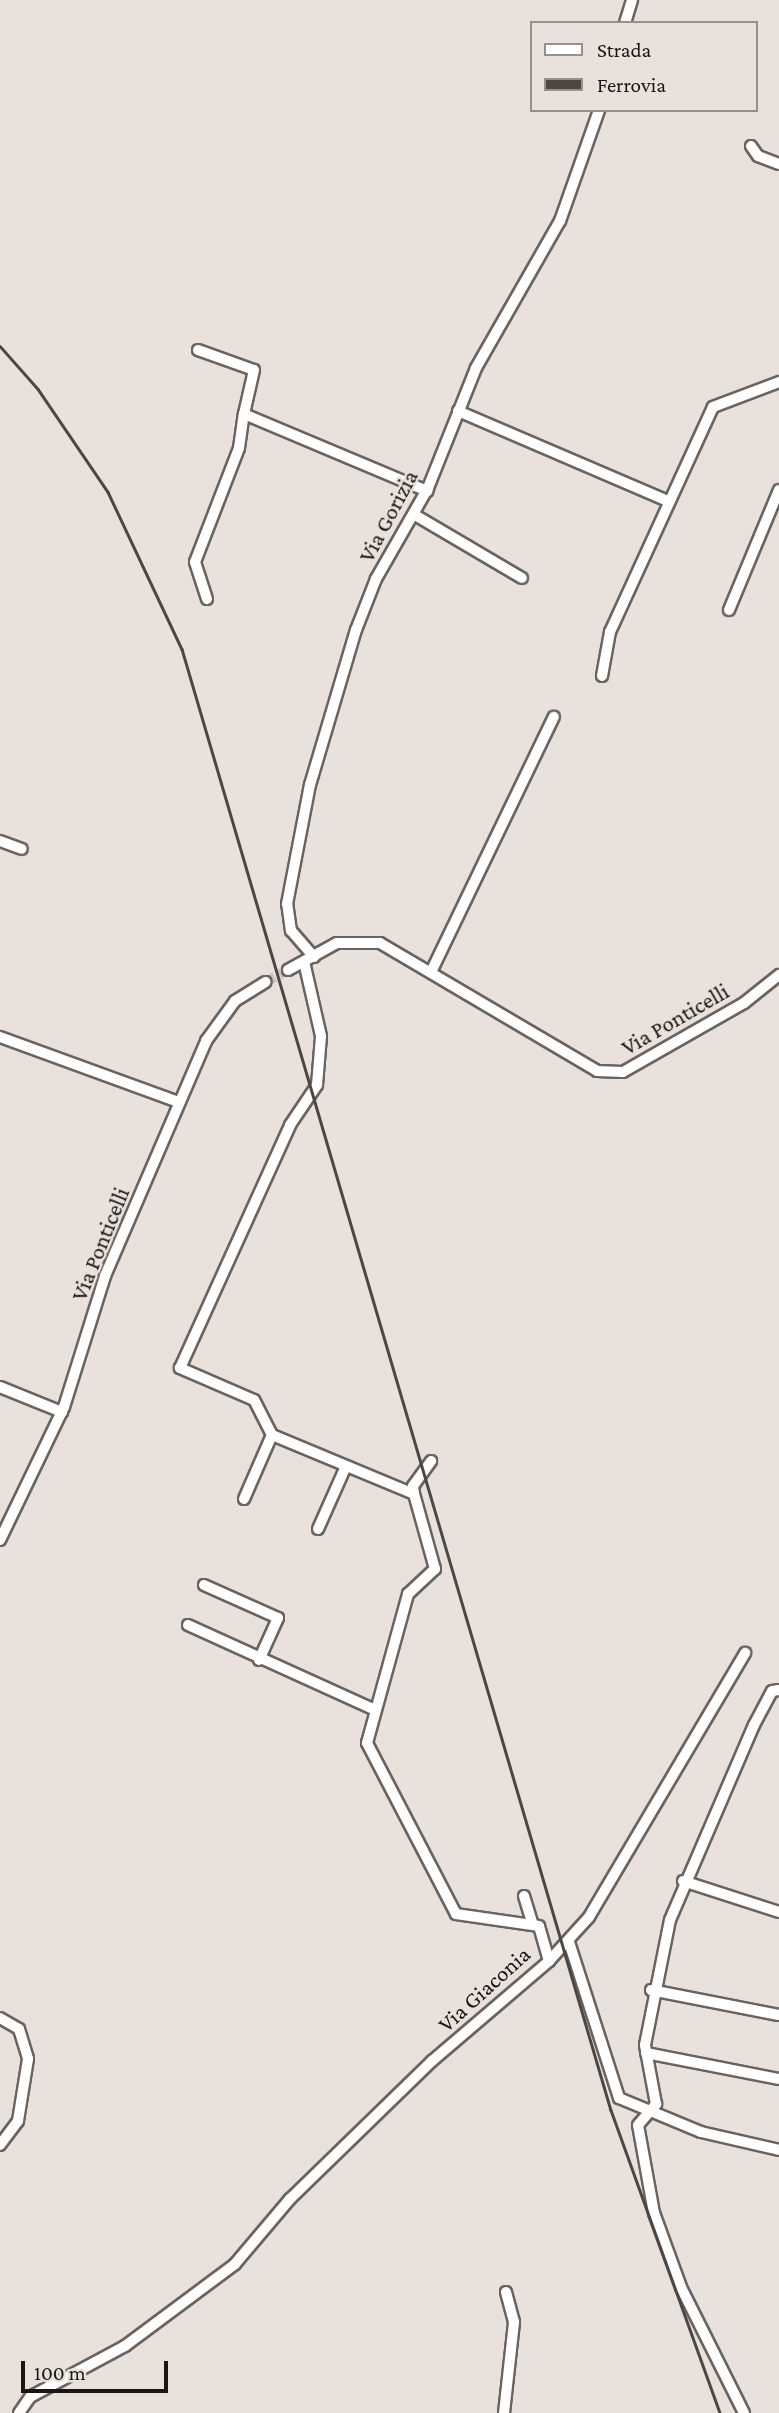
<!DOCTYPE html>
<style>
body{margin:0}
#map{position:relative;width:779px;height:2413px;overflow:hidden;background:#e9e2dc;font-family:"Crimson Pro",serif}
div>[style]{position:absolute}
.minor-tunnel>*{height:10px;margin-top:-5px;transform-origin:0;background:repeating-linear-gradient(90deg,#cac3be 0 10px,transparent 0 15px)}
.roads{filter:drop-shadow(2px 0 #6a635e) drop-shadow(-2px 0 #6a635e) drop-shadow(0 2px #6a635e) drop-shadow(0 -2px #6a635e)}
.minor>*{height:10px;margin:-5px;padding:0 5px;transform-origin:5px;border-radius:5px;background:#fff}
.rail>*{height:2.5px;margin:-1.25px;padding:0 1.25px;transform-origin:1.25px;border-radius:1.25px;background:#4b4744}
span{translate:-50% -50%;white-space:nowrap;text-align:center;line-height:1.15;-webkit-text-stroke:5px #e9e2dc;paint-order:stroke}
.street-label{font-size:23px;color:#191614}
.legend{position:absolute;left:530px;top:21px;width:228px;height:91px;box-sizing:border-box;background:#e9e2dc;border:2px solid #96908c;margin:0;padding:9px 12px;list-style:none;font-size:21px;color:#191614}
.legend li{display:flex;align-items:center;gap:14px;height:35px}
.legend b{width:35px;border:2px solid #96908c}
.scale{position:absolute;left:21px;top:2361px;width:147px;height:32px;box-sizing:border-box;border:4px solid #191614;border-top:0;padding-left:9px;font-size:21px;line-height:24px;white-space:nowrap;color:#191614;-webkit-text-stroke:5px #e9e2dc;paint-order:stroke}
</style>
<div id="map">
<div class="minor-tunnel">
<i style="left:266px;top:982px;width:25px;rotate:-29deg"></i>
</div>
<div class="roads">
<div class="minor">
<i style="left:625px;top:23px;width:24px;rotate:-73deg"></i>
<i style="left:751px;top:146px;width:12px;rotate:55deg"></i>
<i style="left:758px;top:156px;width:22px;rotate:21deg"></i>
<i style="left:198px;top:350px;width:59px;rotate:19.7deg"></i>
<i style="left:254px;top:370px;width:45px;rotate:102.8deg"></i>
<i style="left:244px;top:414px;width:199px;rotate:22.8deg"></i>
<i style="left:458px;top:411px;width:228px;rotate:23.2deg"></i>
<i style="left:415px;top:515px;width:124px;rotate:30.5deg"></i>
<i style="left:207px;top:599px;width:39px;rotate:-108deg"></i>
<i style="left:195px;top:562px;width:122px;rotate:-68.9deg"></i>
<i style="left:239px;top:448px;width:34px;rotate:-82deg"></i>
<i style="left:729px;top:610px;width:130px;rotate:-67.4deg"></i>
<i style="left:602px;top:676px;width:45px;rotate:-79.7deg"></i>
<i style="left:610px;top:632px;width:247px;rotate:-65.4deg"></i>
<i style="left:713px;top:407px;width:71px;rotate:-20.7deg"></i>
<i style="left:0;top:841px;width:23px;rotate:20deg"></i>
<i style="left:314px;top:957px;width:35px;rotate:-131deg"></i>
<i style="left:291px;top:931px;width:27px;rotate:-98deg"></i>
<i style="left:287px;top:904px;width:121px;rotate:-79.1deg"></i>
<i style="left:310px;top:785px;width:162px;rotate:-73.5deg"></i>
<i style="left:356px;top:630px;width:55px;rotate:-68.6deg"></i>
<i style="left:376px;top:579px;width:105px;rotate:-60.3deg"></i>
<i style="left:428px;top:488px;width:129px;rotate:-68.2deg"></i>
<i style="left:476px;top:368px;width:169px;rotate:-60.3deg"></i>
<i style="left:560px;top:221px;width:118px;rotate:-70.6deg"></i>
<i style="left:288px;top:970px;width:56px;rotate:-28.9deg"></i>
<i style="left:337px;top:943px;width:43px"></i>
<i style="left:380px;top:943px;width:252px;rotate:30.5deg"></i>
<i style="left:597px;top:1071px;width:26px;rotate:2deg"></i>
<i style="left:623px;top:1072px;width:139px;rotate:-29.7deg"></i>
<i style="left:744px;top:1003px;width:45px;rotate:-38.7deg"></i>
<i style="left:432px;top:970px;width:281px;rotate:-64.3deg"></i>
<i style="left:0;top:1037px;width:190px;rotate:20deg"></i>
<i style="left:0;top:1387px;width:67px;rotate:22deg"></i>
<i style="left:414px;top:1494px;width:8px;rotate:-97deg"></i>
<i style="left:413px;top:1486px;width:31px;rotate:-54deg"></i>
<i style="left:244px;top:1499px;width:70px;rotate:-66.4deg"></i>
<i style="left:318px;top:1529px;width:69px;rotate:-66deg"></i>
<i style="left:0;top:1540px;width:148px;rotate:-64.3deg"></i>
<i style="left:64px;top:1407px;width:137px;rotate:-72.6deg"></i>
<i style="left:105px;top:1276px;width:256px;rotate:-66.7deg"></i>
<i style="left:206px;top:1041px;width:49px;rotate:-54.1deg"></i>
<i style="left:235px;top:1001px;width:36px;rotate:-32deg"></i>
<i style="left:204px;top:1585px;width:81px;rotate:24deg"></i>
<i style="left:278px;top:1618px;width:46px;rotate:114.3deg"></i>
<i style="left:188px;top:1625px;width:205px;rotate:24.4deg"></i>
<i style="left:683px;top:1881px;width:101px;rotate:17.9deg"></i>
<i style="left:524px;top:1896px;width:30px;rotate:73deg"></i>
<i style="left:569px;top:1942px;width:164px;rotate:72.2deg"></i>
<i style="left:619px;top:2098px;width:89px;rotate:22.5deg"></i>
<i style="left:701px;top:2132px;width:80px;rotate:13deg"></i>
<i style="left:549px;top:1961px;width:59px;rotate:-47.7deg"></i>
<i style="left:589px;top:1917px;width:307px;rotate:-59.4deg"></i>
<i style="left:651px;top:1990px;width:130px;rotate:11.1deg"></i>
<i style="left:0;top:2018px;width:22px;rotate:30deg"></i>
<i style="left:19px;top:2029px;width:31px;rotate:73deg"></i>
<i style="left:28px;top:2059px;width:63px;rotate:99.2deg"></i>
<i style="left:18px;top:2121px;width:30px;rotate:127deg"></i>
<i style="left:646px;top:2053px;width:136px;rotate:11.1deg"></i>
<i style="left:19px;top:2413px;width:19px;rotate:-55deg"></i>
<i style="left:30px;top:2397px;width:108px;rotate:-28.2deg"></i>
<i style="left:125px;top:2346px;width:137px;rotate:-36.7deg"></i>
<i style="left:235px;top:2264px;width:85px;rotate:-49.8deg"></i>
<i style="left:290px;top:2199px;width:198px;rotate:-44.2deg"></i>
<i style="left:432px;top:2061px;width:154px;rotate:-40.5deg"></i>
<i style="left:549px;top:1961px;width:36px;rotate:-106deg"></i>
<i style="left:539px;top:1926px;width:84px;rotate:-171.8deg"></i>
<i style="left:456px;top:1914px;width:193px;rotate:-117.5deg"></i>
<i style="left:367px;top:1743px;width:155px;rotate:-74.6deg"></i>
<i style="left:408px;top:1594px;width:37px;rotate:-43deg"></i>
<i style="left:435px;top:1569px;width:78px;rotate:-105.6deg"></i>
<i style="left:414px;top:1494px;width:154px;rotate:-157.4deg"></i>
<i style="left:272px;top:1435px;width:39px;rotate:-117deg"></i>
<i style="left:254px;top:1400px;width:81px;rotate:-156.6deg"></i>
<i style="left:180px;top:1368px;width:267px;rotate:-65.6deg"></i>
<i style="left:290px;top:1125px;width:48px;rotate:-56deg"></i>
<i style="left:317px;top:1085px;width:49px;rotate:-85.3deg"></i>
<i style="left:321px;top:1036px;width:76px;rotate:-102.9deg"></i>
<i style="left:504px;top:2413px;width:92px;rotate:-83.7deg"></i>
<i style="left:514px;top:2322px;width:31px;rotate:-105deg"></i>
<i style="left:744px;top:2413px;width:141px;rotate:-116.6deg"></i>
<i style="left:681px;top:2287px;width:79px;rotate:-110deg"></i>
<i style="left:654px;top:2213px;width:89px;rotate:-100.3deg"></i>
<i style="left:638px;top:2125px;width:28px;rotate:-49deg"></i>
<i style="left:656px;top:2104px;width:60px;rotate:-100.6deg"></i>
<i style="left:645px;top:2045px;width:127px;rotate:-78.7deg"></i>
<i style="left:670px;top:1920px;width:212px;rotate:-66.7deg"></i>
<i style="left:754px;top:1725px;width:38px;rotate:-62deg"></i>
<i style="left:772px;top:1691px;width:7px;rotate:-8deg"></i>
</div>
</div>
<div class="rail">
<i style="left:0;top:346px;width:57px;rotate:48.5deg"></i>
<i style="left:38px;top:389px;width:125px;rotate:55.8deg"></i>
<i style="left:108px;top:492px;width:174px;rotate:64.8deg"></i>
<i style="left:182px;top:649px;width:1523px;rotate:73.64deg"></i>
<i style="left:611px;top:2110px;width:322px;rotate:70.2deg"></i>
</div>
<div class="street-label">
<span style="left:388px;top:516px;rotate:-62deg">Via Gorizia</span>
<span style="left:675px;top:1019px;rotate:-30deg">Via Ponticelli</span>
<span style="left:100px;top:1244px;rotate:-68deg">Via Ponticelli</span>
<span style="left:484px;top:1989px;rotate:-42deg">Via Giaconia</span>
</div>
<ul class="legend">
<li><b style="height:9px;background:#fff"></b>Strada</li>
<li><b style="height:9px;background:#4b4744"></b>Ferrovia</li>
</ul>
<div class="scale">100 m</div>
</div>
